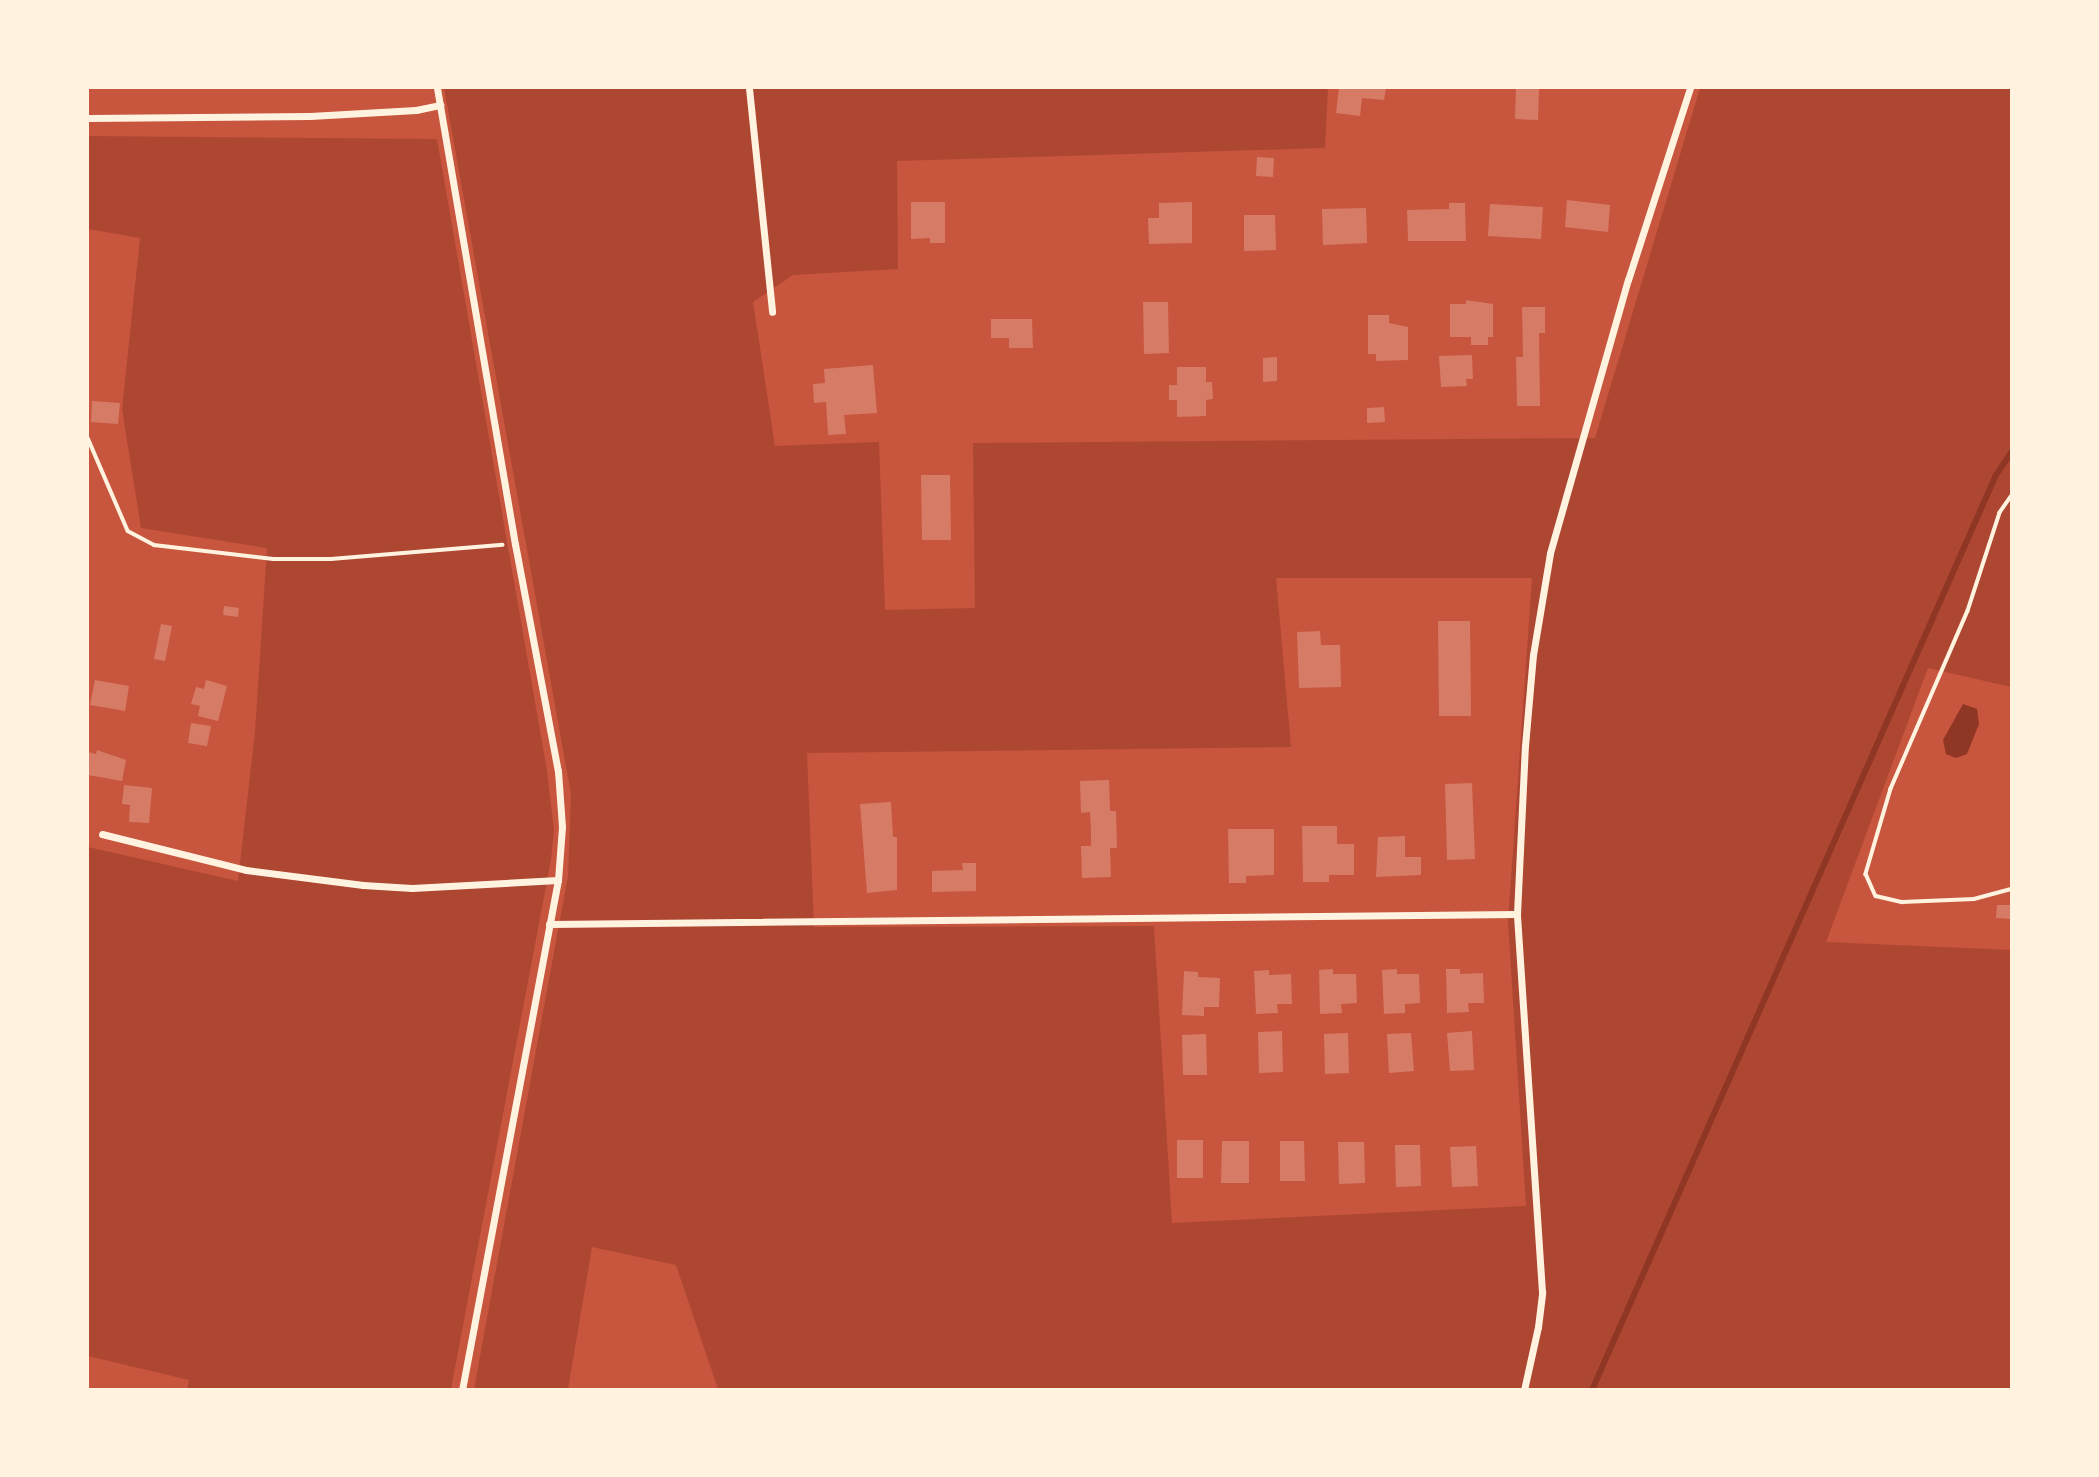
<!DOCTYPE html>
<style>
body{margin:0}
#map{position:relative;width:2099px;height:1477px;overflow:hidden;background:#c8553d;font-family:"Zilla Slab",serif}
div>[style]{position:absolute}
.green>*{inset:0;background:#ae4732}
.water>*{inset:0;background:#8f3625}
.stream>*{height:6px;margin:-3px;padding:0 3px;transform-origin:3px;border-radius:3px;background:#8f3625}
.building>*{inset:0;background:#d67c66}
.path>*{height:3.5px;margin:-1.75px;padding:0 1.75px;transform-origin:1.75px;border-radius:1.75px;background:#fff3e0}
.minor>*{height:7px;margin:-3.5px;padding:0 3.5px;transform-origin:3.5px;border-radius:3.5px;background:#fff3e0}
span{translate:-50% -50%;white-space:nowrap;text-align:center;line-height:1.15;-webkit-text-stroke:7px #fff3e0;paint-order:stroke}
.frame{position:absolute;inset:0;border:89px solid #fff3e0;pointer-events:none}
</style>
<div id="map">
<div class="green">
<i style="clip-path:polygon(evenodd,444px 88px,1328px 88px,1325px 148px,897px 161px,898px 269px,793px 275px,753px 302px,775px 446px,879px 442px,885px 610px,975px 608px,973px 443px,1595px 438px,1700px 88px,2011px 88px,2011px 687px,1928px 668px,1826px 942px,2011px 950px,2011px 1389px,718px 1389px,676px 1265px,592px 1247px,568px 1389px,474px 1389px,568px 876px,571px 794px,444px 88px,1276px 578px,1532px 578px,1508px 922px,1526px 1206px,1172px 1223px,1154px 926px,814px 927px,807px 753px,1291px 747px,1276px 578px)"></i>
<i style="clip-path:polygon(88px 136px,437px 139px,547px 771px,554px 830px,551px 860px,451px 1389px,187px 1389px,189px 1380px,88px 1356px,88px 847px,238px 881px,255px 732px,267px 548px,141px 528px,122px 409px,140px 238px,88px 229px)"></i>
</div>
<div class="water">
<i style="clip-path:polygon(1963px 704px,1977px 709px,1979px 724px,1967px 754px,1956px 758px,1946px 754px,1943px 740px)"></i>
</div>
<div class="stream">
<i style="left:1592px;top:1390px;width:1000px;rotate:-66.18deg"></i>
<i style="left:1996px;top:475px;width:27px;rotate:-56deg"></i>
</div>
<div class="building">
<i style="clip-path:polygon(1339px 88px,1386px 88px,1384px 100px,1362px 98px,1360px 116px,1336px 113px)"></i>
<i style="clip-path:polygon(1516px 88px,1539px 88px,1538px 120px,1515px 119px)"></i>
<i style="clip-path:polygon(1257px 157px,1274px 158px,1273px 177px,1256px 176px)"></i>
<i style="clip-path:polygon(1567px 200px,1610px 205px,1608px 232px,1565px 227px)"></i>
<i style="clip-path:polygon(911px 202px,945px 202px,945px 243px,930px 243px,930px 238px,911px 239px)"></i>
<i style="clip-path:polygon(1192px 202px,1192px 243px,1149px 244px,1148px 218px,1159px 218px,1159px 203px)"></i>
<i style="clip-path:polygon(1449px 203px,1465px 203px,1466px 241px,1408px 241px,1407px 210px,1449px 209px)"></i>
<i style="clip-path:polygon(1490px 204px,1543px 207px,1541px 239px,1488px 236px)"></i>
<i style="clip-path:polygon(1366px 208px,1367px 243px,1323px 245px,1322px 209px)"></i>
<i style="clip-path:polygon(1244px 215px,1275px 215px,1276px 250px,1244px 251px)"></i>
<i style="clip-path:polygon(1466px 300px,1493px 304px,1493px 337px,1488px 337px,1488px 345px,1471px 345px,1471px 337px,1450px 337px,1450px 304px,1466px 304px)"></i>
<i style="clip-path:polygon(1143px 302px,1168px 302px,1169px 353px,1144px 354px)"></i>
<i style="clip-path:polygon(1522px 307px,1545px 307px,1545px 333px,1539px 333px,1540px 406px,1517px 406px,1516px 357px,1523px 357px)"></i>
<i style="clip-path:polygon(1368px 315px,1389px 315px,1389px 323px,1408px 327px,1408px 360px,1376px 361px,1376px 354px,1368px 354px)"></i>
<i style="clip-path:polygon(991px 319px,1032px 319px,1033px 348px,1009px 348px,1009px 338px,991px 338px)"></i>
<i style="clip-path:polygon(1472px 355px,1473px 379px,1466px 379px,1467px 386px,1441px 387px,1439px 356px)"></i>
<i style="clip-path:polygon(1277px 357px,1277px 381px,1263px 382px,1263px 358px)"></i>
<i style="clip-path:polygon(873px 365px,877px 413px,844px 415px,846px 434px,828px 435px,826px 402px,814px 403px,813px 384px,825px 383px,824px 369px)"></i>
<i style="clip-path:polygon(1177px 367px,1206px 367px,1206px 382px,1212px 382px,1213px 399px,1206px 400px,1206px 416px,1177px 417px,1177px 400px,1169px 400px,1169px 385px,1177px 385px)"></i>
<i style="clip-path:polygon(92px 401px,120px 403px,118px 424px,91px 422px)"></i>
<i style="clip-path:polygon(1384px 407px,1385px 422px,1367px 423px,1367px 408px)"></i>
<i style="clip-path:polygon(921px 475px,950px 475px,951px 540px,922px 540px)"></i>
<i style="clip-path:polygon(224px 606px,239px 608px,238px 617px,223px 615px)"></i>
<i style="clip-path:polygon(1438px 621px,1470px 621px,1471px 716px,1439px 716px)"></i>
<i style="clip-path:polygon(161px 624px,172px 626px,165px 661px,154px 659px)"></i>
<i style="clip-path:polygon(1320px 631px,1321px 645px,1340px 645px,1341px 687px,1299px 688px,1297px 632px)"></i>
<i style="clip-path:polygon(95px 680px,129px 686px,125px 711px,90px 705px)"></i>
<i style="clip-path:polygon(206px 680px,227px 686px,218px 721px,198px 716px,200px 706px,191px 704px,196px 687px,204px 689px)"></i>
<i style="clip-path:polygon(191px 723px,211px 726px,207px 746px,188px 743px)"></i>
<i style="clip-path:polygon(97px 750px,126px 760px,122px 781px,88px 775px,88px 752px,96px 754px)"></i>
<i style="clip-path:polygon(1109px 780px,1110px 811px,1116px 811px,1117px 848px,1110px 848px,1111px 877px,1082px 878px,1081px 846px,1091px 846px,1091px 830px,1090px 812px,1081px 813px,1080px 781px)"></i>
<i style="clip-path:polygon(1472px 783px,1475px 859px,1447px 860px,1445px 784px)"></i>
<i style="clip-path:polygon(124px 785px,152px 788px,149px 823px,129px 822px,130px 805px,122px 804px)"></i>
<i style="clip-path:polygon(891px 802px,893px 837px,897px 837px,897px 890px,867px 893px,860px 804px)"></i>
<i style="clip-path:polygon(1302px 826px,1337px 826px,1337px 844px,1354px 844px,1354px 875px,1329px 875px,1329px 882px,1303px 882px)"></i>
<i style="clip-path:polygon(1228px 829px,1274px 829px,1274px 875px,1246px 876px,1246px 883px,1229px 883px)"></i>
<i style="clip-path:polygon(1405px 836px,1405px 857px,1421px 857px,1421px 875px,1376px 877px,1378px 837px)"></i>
<i style="clip-path:polygon(962px 863px,976px 863px,976px 891px,932px 892px,932px 871px,963px 870px)"></i>
<i style="clip-path:polygon(1997px 905px,2011px 905px,2011px 919px,1996px 918px)"></i>
<i style="clip-path:polygon(1333px 969px,1333px 974px,1356px 974px,1357px 1003px,1341px 1004px,1342px 1013px,1320px 1014px,1319px 970px)"></i>
<i style="clip-path:polygon(1397px 969px,1397px 974px,1419px 974px,1420px 1003px,1405px 1004px,1405px 1013px,1384px 1014px,1382px 970px)"></i>
<i style="clip-path:polygon(1446px 969px,1460px 969px,1460px 974px,1483px 973px,1484px 1003px,1468px 1003px,1469px 1012px,1447px 1013px)"></i>
<i style="clip-path:polygon(1269px 970px,1269px 975px,1291px 974px,1292px 1004px,1277px 1004px,1278px 1013px,1256px 1014px,1254px 971px)"></i>
<i style="clip-path:polygon(1184px 971px,1198px 972px,1198px 977px,1220px 978px,1219px 1007px,1204px 1007px,1204px 1016px,1182px 1015px)"></i>
<i style="clip-path:polygon(1282px 1031px,1283px 1072px,1259px 1073px,1258px 1032px)"></i>
<i style="clip-path:polygon(1472px 1031px,1474px 1070px,1450px 1071px,1447px 1033px)"></i>
<i style="clip-path:polygon(1348px 1033px,1349px 1073px,1325px 1074px,1324px 1034px)"></i>
<i style="clip-path:polygon(1411px 1033px,1414px 1071px,1389px 1073px,1387px 1034px)"></i>
<i style="clip-path:polygon(1206px 1034px,1207px 1075px,1183px 1075px,1182px 1035px)"></i>
<i style="clip-path:polygon(1177px 1140px,1203px 1140px,1203px 1178px,1177px 1178px)"></i>
<i style="clip-path:polygon(1222px 1141px,1249px 1141px,1249px 1183px,1221px 1183px)"></i>
<i style="clip-path:polygon(1280px 1141px,1304px 1141px,1305px 1181px,1280px 1181px)"></i>
<i style="clip-path:polygon(1338px 1142px,1364px 1142px,1365px 1183px,1339px 1184px)"></i>
<i style="clip-path:polygon(1395px 1145px,1420px 1145px,1421px 1186px,1396px 1187px)"></i>
<i style="clip-path:polygon(1476px 1146px,1478px 1186px,1452px 1187px,1450px 1147px)"></i>
</div>
<div class="path">
<i style="left:88px;top:438px;width:101px;rotate:66.7deg"></i>
<i style="left:128px;top:531px;width:30px;rotate:28deg"></i>
<i style="left:154px;top:545px;width:120px;rotate:6.7deg"></i>
<i style="left:273px;top:559px;width:58px"></i>
<i style="left:331px;top:559px;width:172px;rotate:-4.7deg"></i>
<i style="left:2011px;top:497px;width:19px;rotate:125deg"></i>
<i style="left:2000px;top:513px;width:103px;rotate:108.1deg"></i>
<i style="left:1968px;top:611px;width:194px;rotate:113.4deg"></i>
<i style="left:1891px;top:789px;width:89px;rotate:106.4deg"></i>
<i style="left:1866px;top:874px;width:24px;rotate:66deg"></i>
<i style="left:1876px;top:896px;width:27px;rotate:13deg"></i>
<i style="left:1902px;top:902px;width:72px;rotate:-2.4deg"></i>
<i style="left:1974px;top:899px;width:38px;rotate:-15deg"></i>
</div>
<div class="minor">
<i style="left:437px;top:88px;width:463px;rotate:80.3deg"></i>
<i style="left:515px;top:544px;width:231px;rotate:79.3deg"></i>
<i style="left:558px;top:771px;width:56px;rotate:85.9deg"></i>
<i style="left:562px;top:827px;width:53px;rotate:94.3deg"></i>
<i style="left:558px;top:880px;width:519px;rotate:100.66deg"></i>
<i style="left:749px;top:88px;width:225px;rotate:84.1deg"></i>
<i style="left:88px;top:118px;width:222px;rotate:-0.5deg"></i>
<i style="left:310px;top:116px;width:106px;rotate:-3.2deg"></i>
<i style="left:416px;top:110px;width:25px;rotate:-12deg"></i>
<i style="left:102px;top:834px;width:148px;rotate:14deg"></i>
<i style="left:246px;top:870px;width:118px;rotate:7.3deg"></i>
<i style="left:363px;top:885px;width:49px;rotate:3.5deg"></i>
<i style="left:412px;top:888px;width:146px;rotate:-3.1deg"></i>
<i style="left:549px;top:924px;width:968px;rotate:-0.59deg"></i>
<i style="left:1524px;top:1390px;width:65px;rotate:-77.5deg"></i>
<i style="left:1538px;top:1327px;width:35px;rotate:-83deg"></i>
<i style="left:1542px;top:1292px;width:379px;rotate:-93.8deg"></i>
<i style="left:1517px;top:914px;width:168px;rotate:-87.3deg"></i>
<i style="left:1525px;top:746px;width:91px;rotate:-85deg"></i>
<i style="left:1533px;top:655px;width:103px;rotate:-80.5deg"></i>
<i style="left:1550px;top:553px;width:284px;rotate:-74.1deg"></i>
<i style="left:1628px;top:280px;width:202px;rotate:-72.1deg"></i>
</div>
<div class="frame"></div>
</div>
